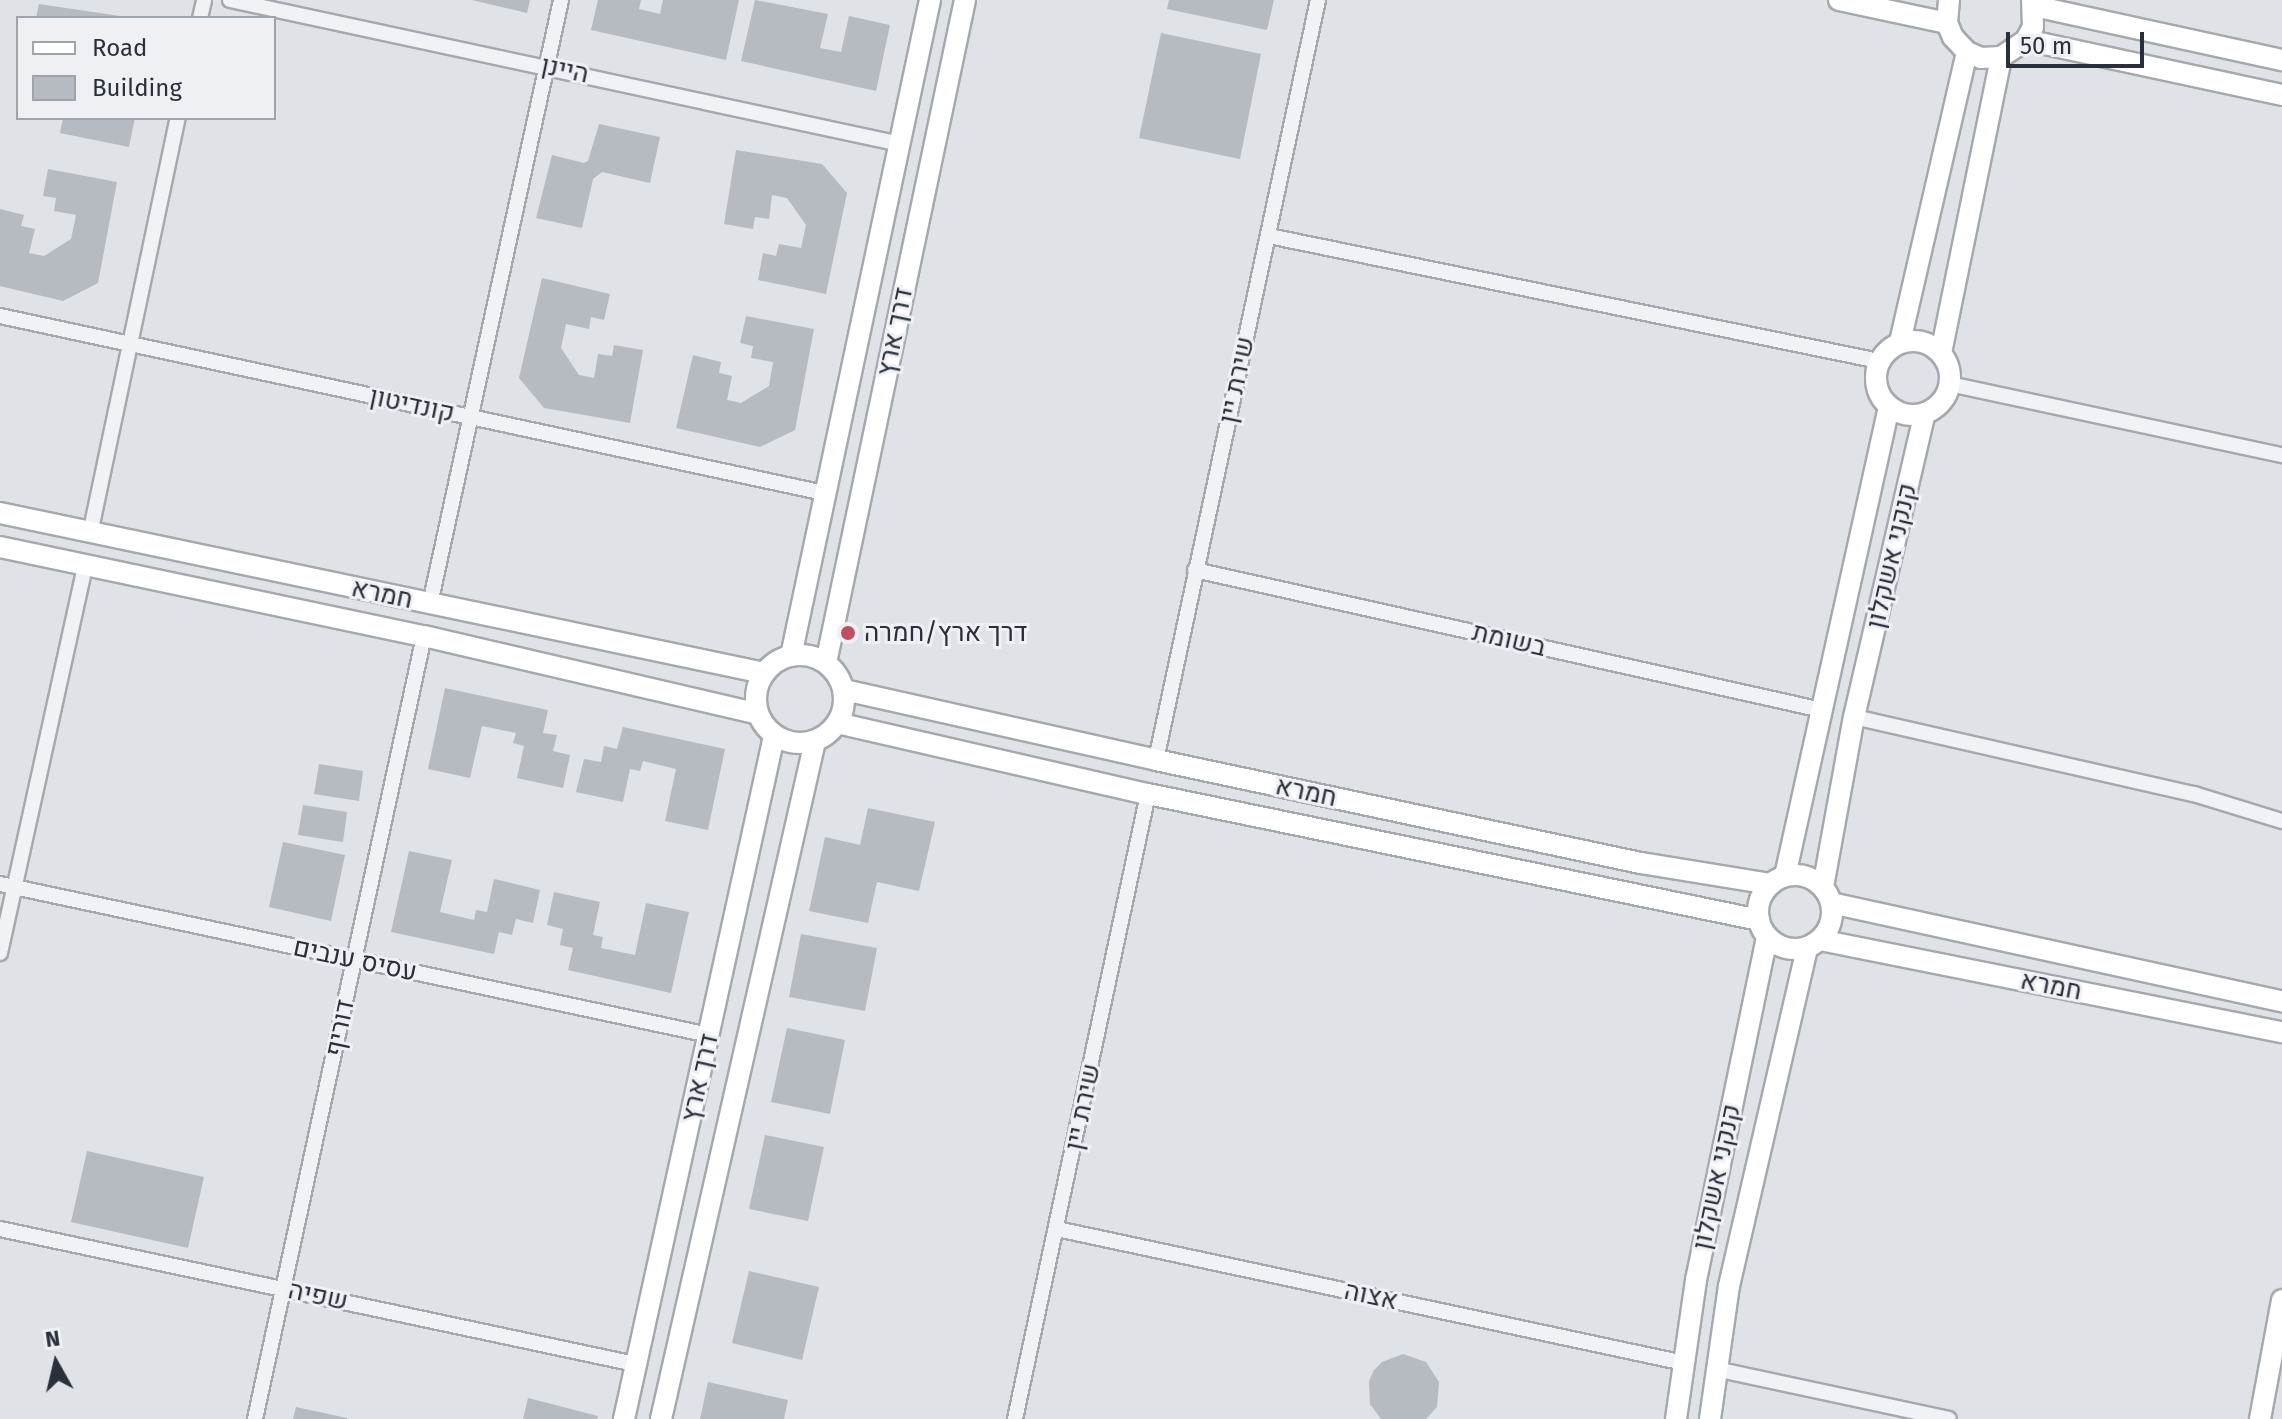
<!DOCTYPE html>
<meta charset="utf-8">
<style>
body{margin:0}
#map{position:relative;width:2282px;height:1419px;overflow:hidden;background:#dfe2e6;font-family:"Fira Sans",Heebo,sans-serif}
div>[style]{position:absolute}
.building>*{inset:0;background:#b6bbc2}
.roads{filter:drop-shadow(2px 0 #a5a9af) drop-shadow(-2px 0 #a5a9af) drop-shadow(0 2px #a5a9af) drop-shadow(0 -2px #a5a9af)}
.street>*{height:14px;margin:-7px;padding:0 7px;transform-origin:7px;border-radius:7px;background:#f1f2f5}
.secondary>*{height:20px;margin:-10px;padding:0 10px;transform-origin:10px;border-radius:10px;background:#fff}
.secondary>.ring{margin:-10px;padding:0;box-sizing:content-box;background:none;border:20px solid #fff;border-radius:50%}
.dots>*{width:22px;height:22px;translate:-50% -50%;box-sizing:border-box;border:4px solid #eef0f4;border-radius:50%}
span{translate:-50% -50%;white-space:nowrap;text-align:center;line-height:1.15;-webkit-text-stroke:6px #eef0f4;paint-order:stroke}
.street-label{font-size:26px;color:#29303b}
.poi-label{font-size:26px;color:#29303b}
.left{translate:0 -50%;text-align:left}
.legend{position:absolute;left:16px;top:16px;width:260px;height:104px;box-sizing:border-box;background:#eef0f4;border:2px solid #9fa3aa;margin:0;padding:10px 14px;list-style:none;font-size:24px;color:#29303b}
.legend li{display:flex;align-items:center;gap:16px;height:40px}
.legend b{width:40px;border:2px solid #9fa3aa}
.north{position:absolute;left:16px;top:1323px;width:80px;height:80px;-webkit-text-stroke:6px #eef0f4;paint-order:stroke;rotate:352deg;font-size:22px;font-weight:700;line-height:32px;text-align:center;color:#29303b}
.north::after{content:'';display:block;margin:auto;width:28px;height:36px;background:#29303b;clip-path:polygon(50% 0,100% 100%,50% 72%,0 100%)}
.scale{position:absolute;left:2006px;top:32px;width:138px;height:36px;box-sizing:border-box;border:4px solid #29303b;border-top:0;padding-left:10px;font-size:24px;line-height:28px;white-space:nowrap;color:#29303b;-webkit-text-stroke:6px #eef0f4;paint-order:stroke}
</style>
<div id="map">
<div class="building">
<i style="clip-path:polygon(472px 0,530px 0,527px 13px)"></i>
<i style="clip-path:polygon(598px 0,641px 0,639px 9px,660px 14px,663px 0,739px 0,726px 60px,591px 30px)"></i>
<i style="clip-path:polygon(755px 0,828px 14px,820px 48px,841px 52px,849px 16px,890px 25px,876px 91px,741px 61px)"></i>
<i style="clip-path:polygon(1169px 0,1274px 0,1267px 30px,1167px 9px)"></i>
<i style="clip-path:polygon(39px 4px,120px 16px,120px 18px,36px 18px)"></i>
<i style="clip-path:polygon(1161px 33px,1261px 54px,1240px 159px,1139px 138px)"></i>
<i style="clip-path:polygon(63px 118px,135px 118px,129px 147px,60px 133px)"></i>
<i style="clip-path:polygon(599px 124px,660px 137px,650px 183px,602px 172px,593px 179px,582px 228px,536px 218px,552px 155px,584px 163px,588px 161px)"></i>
<i style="clip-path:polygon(736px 150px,822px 164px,847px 193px,826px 294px,758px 280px,763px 253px,776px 256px,779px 244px,801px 248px,806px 225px,787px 198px,772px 195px,769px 219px,755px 217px,753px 229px,724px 224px)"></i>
<i style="clip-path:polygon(48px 169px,117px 182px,98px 283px,63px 301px,0 286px,0 209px,24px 215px,21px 226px,35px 229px,29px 253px,44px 256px,71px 239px,76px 215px,54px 211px,56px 198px,43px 196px)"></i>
<i style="clip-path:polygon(542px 278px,610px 294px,604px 320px,591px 317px,589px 329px,566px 324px,561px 348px,579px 375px,594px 378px,598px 354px,612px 356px,614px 345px,643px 350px,630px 423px,544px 408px,519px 378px)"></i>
<i style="clip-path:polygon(746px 316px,814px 329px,795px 430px,760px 447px,676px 428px,693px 355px,721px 362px,719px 373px,732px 376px,727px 400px,741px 403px,769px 386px,773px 362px,751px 358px,753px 346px,740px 343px)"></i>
<i style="clip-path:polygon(445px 688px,548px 710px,543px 733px,557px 735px,553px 751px,570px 755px,563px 788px,517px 778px,524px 746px,513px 743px,516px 733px,482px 726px,470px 778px,428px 769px)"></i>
<i style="clip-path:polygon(623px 727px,725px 749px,708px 830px,665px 821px,676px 769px,643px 761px,640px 771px,630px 769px,623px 802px,576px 792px,584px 759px,601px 762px,604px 746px,617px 749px)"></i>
<i style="clip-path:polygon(319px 764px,363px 771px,359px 801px,314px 794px)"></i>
<i style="clip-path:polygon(303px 805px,347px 812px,343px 842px,298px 835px)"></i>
<i style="clip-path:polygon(868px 808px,935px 822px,919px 891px,877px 882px,868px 923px,809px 911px,825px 837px,860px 845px)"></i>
<i style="clip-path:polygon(283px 842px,345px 855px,331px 921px,269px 907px)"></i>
<i style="clip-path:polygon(409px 851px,452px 860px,440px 912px,474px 920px,476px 910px,487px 912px,494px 879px,540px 890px,533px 923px,516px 919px,512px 935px,499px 932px,494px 954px,391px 932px)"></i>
<i style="clip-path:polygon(554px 892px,600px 902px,593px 935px,603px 937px,601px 948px,635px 955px,646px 903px,689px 912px,671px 993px,568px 970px,573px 948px,560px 945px,563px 929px,547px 925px)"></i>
<i style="clip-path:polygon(801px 934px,877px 948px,865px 1011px,789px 997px)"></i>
<i style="clip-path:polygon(787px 1028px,845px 1040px,830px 1114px,771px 1102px)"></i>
<i style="clip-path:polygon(765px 1135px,824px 1147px,808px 1221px,749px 1209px)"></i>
<i style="clip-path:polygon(87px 1151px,204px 1177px,188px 1248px,71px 1222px)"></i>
<i style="clip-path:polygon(749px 1271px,819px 1287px,802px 1360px,732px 1343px)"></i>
<i style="clip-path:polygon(1403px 1354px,1426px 1362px,1439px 1382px,1437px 1407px,1426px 1419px,1381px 1419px,1370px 1404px,1369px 1381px,1374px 1370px,1382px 1362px)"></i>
<i style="clip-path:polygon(708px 1382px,788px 1400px,784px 1419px,700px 1419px)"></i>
<i style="clip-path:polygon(528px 1398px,598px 1416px,597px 1419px,523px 1419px)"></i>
<i style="clip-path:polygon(296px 1407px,347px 1418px,347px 1419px,293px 1419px)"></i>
</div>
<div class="roads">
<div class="street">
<i style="left:230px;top:0;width:685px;rotate:12.13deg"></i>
<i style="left:200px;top:18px;width:18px;rotate:-77deg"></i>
<i style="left:1269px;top:236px;width:623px;rotate:11.58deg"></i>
<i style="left:0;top:316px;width:843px;rotate:12.12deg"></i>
<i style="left:1950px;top:384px;width:340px;rotate:12.1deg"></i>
<i style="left:90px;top:534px;width:425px;rotate:-78.1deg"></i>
<i style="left:1195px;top:570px;width:642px;rotate:12.59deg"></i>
<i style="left:430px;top:604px;width:618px;rotate:-77.76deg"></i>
<i style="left:1854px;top:717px;width:349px;rotate:12.8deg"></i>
<i style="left:2194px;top:794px;width:92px;rotate:17.1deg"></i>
<i style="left:1156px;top:760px;width:777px;rotate:-77.97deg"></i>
<i style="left:0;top:884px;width:725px;rotate:12.02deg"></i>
<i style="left:0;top:953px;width:397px;rotate:-77.6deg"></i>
<i style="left:0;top:1229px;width:649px;rotate:12deg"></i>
<i style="left:1057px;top:1229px;width:641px;rotate:12.06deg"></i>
<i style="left:1716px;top:1369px;width:238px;rotate:12.1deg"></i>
<i style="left:255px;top:1419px;width:801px;rotate:-77.82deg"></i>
<i style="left:1015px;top:1419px;width:639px;rotate:-77.99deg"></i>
</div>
<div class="secondary">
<i style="left:1839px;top:0;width:110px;rotate:12deg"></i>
<i style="left:1949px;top:0;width:23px;rotate:95deg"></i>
<i style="left:1947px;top:23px;width:15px;rotate:67deg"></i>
<i style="left:1953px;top:37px;width:21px;rotate:47deg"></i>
<i style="left:1967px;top:52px;width:15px;rotate:23deg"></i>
<i style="left:1981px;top:58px;width:20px;rotate:-3deg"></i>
<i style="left:2001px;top:57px;width:30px;rotate:-34deg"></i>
<i style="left:2026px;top:40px;width:15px;rotate:-62deg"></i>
<i style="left:2033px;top:27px;width:27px;rotate:-92deg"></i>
<i style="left:2034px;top:6px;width:254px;rotate:12.3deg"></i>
<i style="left:2026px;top:40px;width:262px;rotate:12.1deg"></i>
<i class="ring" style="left:1876px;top:341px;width:54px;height:54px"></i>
<i style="left:1900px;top:342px;width:298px;rotate:-77deg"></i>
<i style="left:1941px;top:353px;width:302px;rotate:-78.5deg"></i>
<i style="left:0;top:513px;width:781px;rotate:11.83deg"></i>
<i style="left:0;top:547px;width:433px;rotate:11.9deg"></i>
<i style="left:424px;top:636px;width:343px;rotate:13.1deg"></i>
<i class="ring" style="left:756px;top:655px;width:68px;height:68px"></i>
<i style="left:791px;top:656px;width:671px;rotate:-78.04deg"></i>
<i style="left:826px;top:663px;width:677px;rotate:-78.16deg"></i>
<i style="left:844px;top:690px;width:320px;rotate:12.6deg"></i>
<i style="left:1156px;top:760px;width:496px;rotate:12deg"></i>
<i style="left:1641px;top:863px;width:131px;rotate:9.2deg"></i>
<i style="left:837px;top:723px;width:319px;rotate:12.9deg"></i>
<i style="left:1148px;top:794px;width:624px;rotate:11.65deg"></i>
<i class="ring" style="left:1758px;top:875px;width:54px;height:54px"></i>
<i style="left:1785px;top:876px;width:480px;rotate:-77.5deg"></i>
<i style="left:1823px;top:887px;width:173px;rotate:-79.7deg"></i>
<i style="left:1854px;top:717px;width:312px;rotate:-76.9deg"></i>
<i style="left:1831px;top:903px;width:462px;rotate:12.3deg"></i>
<i style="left:1820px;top:940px;width:471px;rotate:11.3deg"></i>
<i style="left:624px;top:1419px;width:699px;rotate:-77.61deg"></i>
<i style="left:661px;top:1419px;width:695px;rotate:-77.2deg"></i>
<i style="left:1676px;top:1419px;width:140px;rotate:-81.8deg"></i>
<i style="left:1696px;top:1280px;width:350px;rotate:-78.3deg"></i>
<i style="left:1710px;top:1419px;width:134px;rotate:-81.9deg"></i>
<i style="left:1729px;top:1286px;width:348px;rotate:-77deg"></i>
<i style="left:2260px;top:1419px;width:121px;rotate:-79.5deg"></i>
</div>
</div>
<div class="dots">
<i style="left:848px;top:633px;background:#be5063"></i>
</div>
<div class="street-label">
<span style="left:565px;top:70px;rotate:12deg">היינן</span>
<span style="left:895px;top:332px;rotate:-78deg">דרך ארץ</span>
<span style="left:1237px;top:380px;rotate:-78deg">שירת יין</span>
<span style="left:412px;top:405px;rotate:12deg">קונדיטון</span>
<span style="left:1892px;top:556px;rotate:-77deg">קנקני אשקלון</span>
<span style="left:382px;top:594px;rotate:12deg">חמרא</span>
<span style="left:1509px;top:640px;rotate:13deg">בשומת</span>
<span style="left:1306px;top:792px;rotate:12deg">חמרא</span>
<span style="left:355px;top:960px;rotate:12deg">עסיס ענבים</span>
<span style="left:2051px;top:986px;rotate:11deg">חמרא</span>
<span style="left:340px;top:1028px;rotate:-78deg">דוריף</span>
<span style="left:700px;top:1078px;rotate:-77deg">דרך ארץ</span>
<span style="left:1083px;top:1107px;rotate:-78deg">שירת יין</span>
<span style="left:1717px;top:1177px;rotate:-78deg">קנקני אשקלון</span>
<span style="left:318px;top:1296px;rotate:12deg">שפיה</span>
<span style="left:1371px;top:1296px;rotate:12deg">אצוה</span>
</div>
<div class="poi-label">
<span class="left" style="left:864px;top:633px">דרך ארץ/חמרה</span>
</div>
<ul class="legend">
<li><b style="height:10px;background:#fff"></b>Road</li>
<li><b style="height:22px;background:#b6bbc2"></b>Building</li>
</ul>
<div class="north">N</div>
<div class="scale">50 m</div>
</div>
